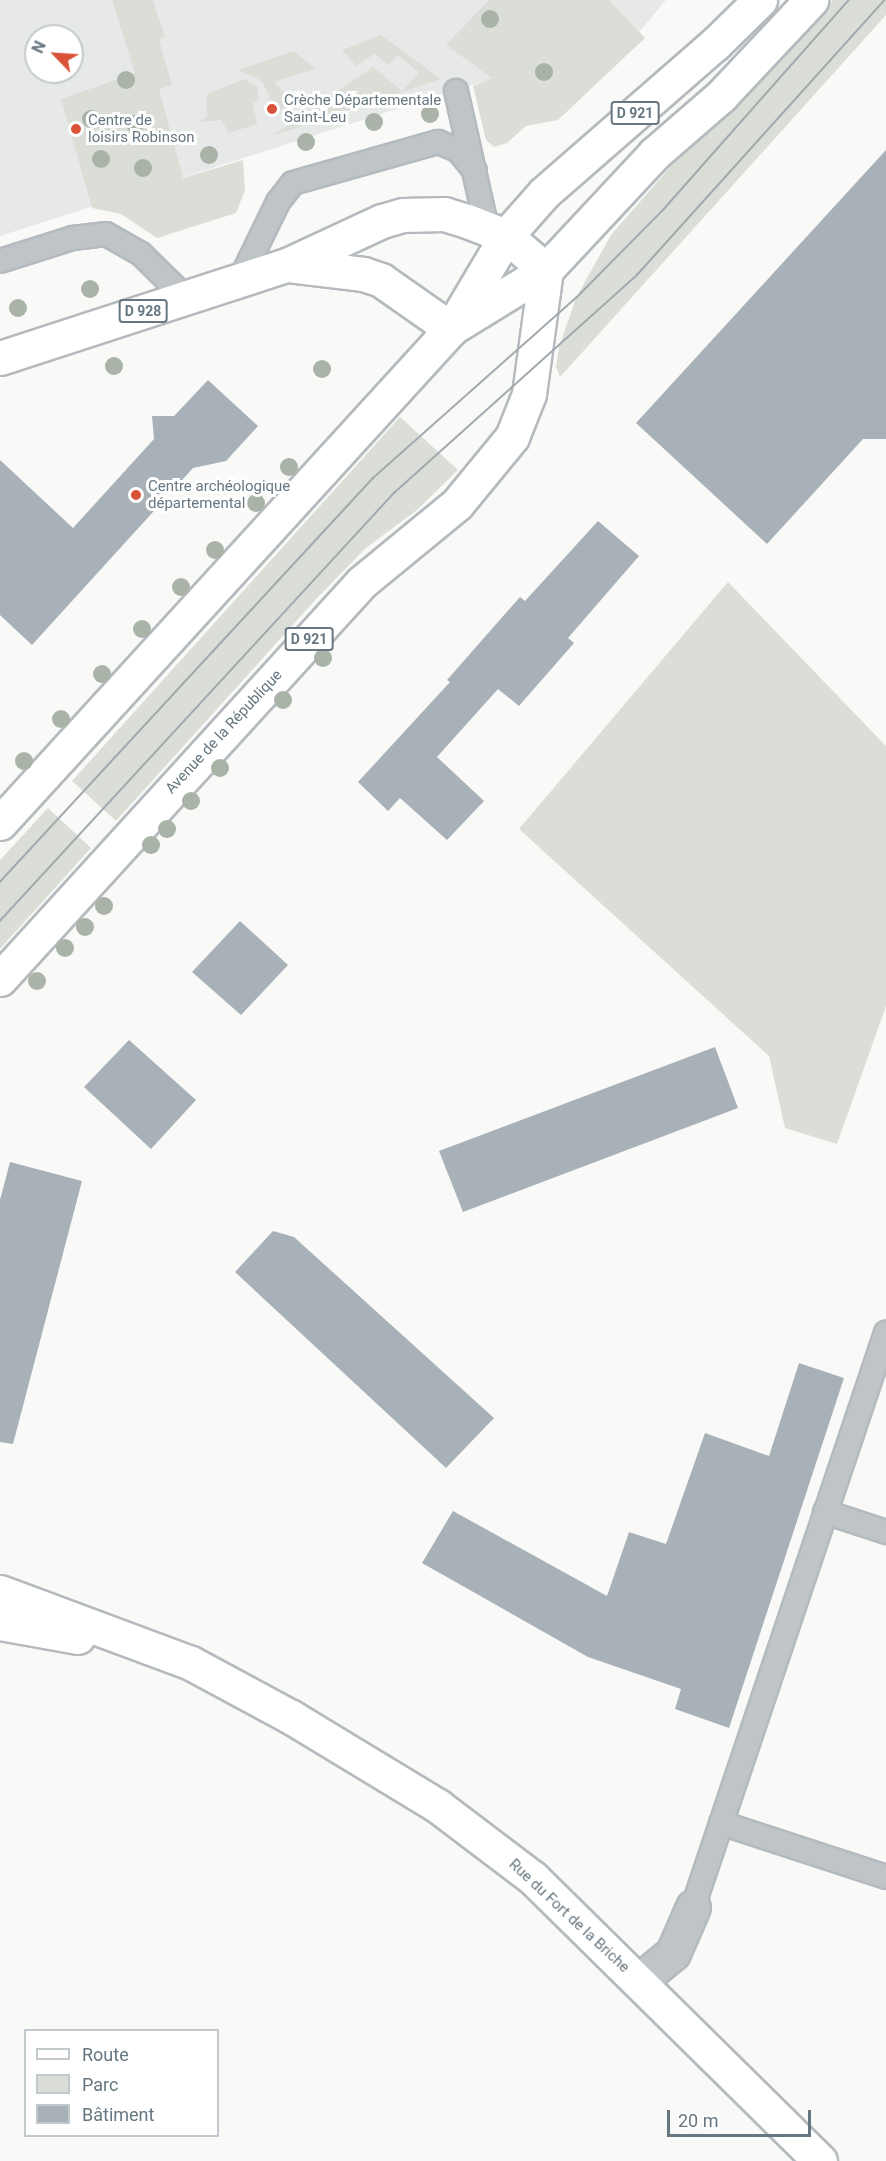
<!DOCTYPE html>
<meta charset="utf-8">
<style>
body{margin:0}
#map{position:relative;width:886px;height:2161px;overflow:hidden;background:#f9f9f8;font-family:Roboto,sans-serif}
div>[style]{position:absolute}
.built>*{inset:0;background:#e7e9e9}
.green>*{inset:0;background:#daded7}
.building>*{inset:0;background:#a8b1b7}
.roads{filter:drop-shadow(2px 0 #b4babe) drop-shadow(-2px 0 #b4babe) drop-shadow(0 2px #b4babe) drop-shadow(0 -2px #b4babe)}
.service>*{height:22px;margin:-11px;padding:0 11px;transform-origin:11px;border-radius:11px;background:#bfc4c7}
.minor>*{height:33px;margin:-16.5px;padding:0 16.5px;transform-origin:16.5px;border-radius:16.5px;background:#bfc4c7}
.secondary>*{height:33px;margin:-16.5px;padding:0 16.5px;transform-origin:16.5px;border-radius:16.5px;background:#fff}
.primary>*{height:33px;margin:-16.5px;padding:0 16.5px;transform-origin:16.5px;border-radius:16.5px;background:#fff}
.tram>*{height:1.5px;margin:-0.75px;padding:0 0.75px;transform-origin:0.75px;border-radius:0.75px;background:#a1a9ae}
.trees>*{width:18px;height:18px;margin:-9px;border-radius:50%;background:#aab3a7}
.dots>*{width:16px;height:16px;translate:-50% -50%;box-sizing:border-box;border:3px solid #fff;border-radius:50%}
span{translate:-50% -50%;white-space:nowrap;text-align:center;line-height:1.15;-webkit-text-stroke:6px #fff;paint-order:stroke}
.shield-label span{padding:2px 4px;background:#fff;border:2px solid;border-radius:4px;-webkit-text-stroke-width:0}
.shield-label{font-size:14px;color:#667781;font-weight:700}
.poi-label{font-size:15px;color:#667781}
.left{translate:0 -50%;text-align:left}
.street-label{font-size:15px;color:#667781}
.legend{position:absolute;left:24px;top:2029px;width:195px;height:108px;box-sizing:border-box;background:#fff;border:2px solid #c2c9cd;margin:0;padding:8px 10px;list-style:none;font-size:18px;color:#667781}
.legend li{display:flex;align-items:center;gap:12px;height:30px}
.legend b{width:30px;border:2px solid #c2c9cd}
.north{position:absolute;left:24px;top:24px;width:60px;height:60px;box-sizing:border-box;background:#fff;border:2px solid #c2c9cd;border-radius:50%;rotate:295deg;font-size:16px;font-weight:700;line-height:24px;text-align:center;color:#667781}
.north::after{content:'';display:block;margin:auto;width:21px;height:27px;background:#da5237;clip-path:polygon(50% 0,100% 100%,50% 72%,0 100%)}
.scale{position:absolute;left:667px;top:2110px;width:144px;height:27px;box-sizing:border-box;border:3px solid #667781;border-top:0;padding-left:8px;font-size:18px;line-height:21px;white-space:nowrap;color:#667781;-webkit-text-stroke:4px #fff;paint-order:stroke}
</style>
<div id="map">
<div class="built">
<i style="clip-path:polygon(evenodd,0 0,666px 0,640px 31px,0 236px,0 0,36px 36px,72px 36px,72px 72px,36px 72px,36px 36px)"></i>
</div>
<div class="green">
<i style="clip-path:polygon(112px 0,153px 0,165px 37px,159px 40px,172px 85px,159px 89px,183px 178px,243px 160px,245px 190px,236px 213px,157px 238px,121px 214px,92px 208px,61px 99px,135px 73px)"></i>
<i style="clip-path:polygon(489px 0,609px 0,645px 38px,558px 120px,526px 126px,507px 143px,494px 147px,486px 140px,473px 86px,492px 78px,446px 45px)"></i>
<i style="clip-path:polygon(833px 0,886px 0,886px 15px,560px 377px,556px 367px,559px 347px,576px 298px,611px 235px,671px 166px,749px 92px)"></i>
<i style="clip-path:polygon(381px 35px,441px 79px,272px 136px,373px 67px,402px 91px,419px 73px,398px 55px,389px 65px,374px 54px,356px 66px,342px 50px)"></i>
<i style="clip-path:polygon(294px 51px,315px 69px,274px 82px,293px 101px,277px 112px,262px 81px,238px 70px)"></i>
<i style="clip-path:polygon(244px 79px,257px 86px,259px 100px,253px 103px,257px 124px,229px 133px,221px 120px,200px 122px,207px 116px,207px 94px)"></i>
<i style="clip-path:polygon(400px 417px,458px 470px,417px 510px,366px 548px,317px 598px,116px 821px,72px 781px)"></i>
<i style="clip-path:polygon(728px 582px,886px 746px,886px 1006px,837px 1144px,785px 1128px,769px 1056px,519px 829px)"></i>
<i style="clip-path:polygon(48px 808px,91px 848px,0 949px,0 860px)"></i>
</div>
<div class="building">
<i style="clip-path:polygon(886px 150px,886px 439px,863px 439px,767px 544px,636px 423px)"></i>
<i style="clip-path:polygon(208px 380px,258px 426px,226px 461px,193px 468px,32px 645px,0 615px,0 460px,73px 528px,154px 439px,152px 416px,174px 416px)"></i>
<i style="clip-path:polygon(598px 521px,639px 556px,568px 638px,574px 643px,519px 706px,498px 689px,437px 757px,484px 801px,447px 840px,400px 798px,388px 811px,358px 782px,450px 682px,447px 680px,520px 597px,525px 601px)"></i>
<i style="clip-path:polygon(240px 921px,288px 965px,241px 1015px,192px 972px)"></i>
<i style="clip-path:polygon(129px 1040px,196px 1100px,151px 1149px,84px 1087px)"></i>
<i style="clip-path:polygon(715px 1047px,738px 1108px,463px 1212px,439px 1151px)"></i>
<i style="clip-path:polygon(10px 1162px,82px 1181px,13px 1444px,0 1442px,0 1200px)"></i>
<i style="clip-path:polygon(273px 1231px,294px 1237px,494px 1418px,446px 1468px,235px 1272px)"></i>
<i style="clip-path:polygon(799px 1363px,844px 1378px,729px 1728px,675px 1709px,681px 1689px,588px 1657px,422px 1563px,453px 1511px,607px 1596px,629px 1532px,666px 1544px,705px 1433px,769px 1456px)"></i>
</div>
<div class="roads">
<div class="service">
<i style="left:456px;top:91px;width:141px;rotate:77.3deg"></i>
<i style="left:0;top:261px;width:77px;rotate:-17.5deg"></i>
<i style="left:73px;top:238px;width:33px;rotate:-7deg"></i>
<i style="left:106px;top:234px;width:40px;rotate:29.7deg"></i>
<i style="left:141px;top:254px;width:63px;rotate:44.4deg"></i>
<i style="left:240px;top:280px;width:87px;rotate:-64deg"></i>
<i style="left:278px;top:202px;width:24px;rotate:-52deg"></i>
<i style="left:293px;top:183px;width:151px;rotate:-15.8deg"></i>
<i style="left:438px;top:142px;width:22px;rotate:22deg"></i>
<i style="left:458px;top:150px;width:27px;rotate:51deg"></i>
<i style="left:825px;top:1512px;width:64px;rotate:18.2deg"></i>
<i style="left:721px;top:1823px;width:174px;rotate:18.1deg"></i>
<i style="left:693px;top:1907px;width:606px;rotate:-71.42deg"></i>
</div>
<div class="minor">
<i style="left:639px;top:1981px;width:44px;rotate:-39.5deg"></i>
<i style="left:673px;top:1953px;width:50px;rotate:-66.5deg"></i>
</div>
<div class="secondary">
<i style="left:0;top:1592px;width:204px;rotate:20.4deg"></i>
<i style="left:191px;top:1663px;width:114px;rotate:28.4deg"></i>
<i style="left:291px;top:1717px;width:172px;rotate:31.2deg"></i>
<i style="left:438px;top:1806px;width:119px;rotate:37.2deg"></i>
<i style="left:533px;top:1878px;width:403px;rotate:44.6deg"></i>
<i style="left:0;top:1623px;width:79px;rotate:10.2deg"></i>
</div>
<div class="primary">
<i style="left:288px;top:265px;width:76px;rotate:6.8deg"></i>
<i style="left:363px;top:274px;width:19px;rotate:18deg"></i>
<i style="left:381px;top:280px;width:85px;rotate:35deg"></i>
<i style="left:455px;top:326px;width:107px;rotate:-31.6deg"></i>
<i style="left:546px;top:270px;width:158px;rotate:-47deg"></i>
<i style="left:654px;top:154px;width:89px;rotate:-40.9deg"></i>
<i style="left:721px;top:96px;width:132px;rotate:-46.8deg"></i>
<i style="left:0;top:358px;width:302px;rotate:-18deg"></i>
<i style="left:287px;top:265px;width:105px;rotate:-24.9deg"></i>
<i style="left:382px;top:221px;width:22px;rotate:-16deg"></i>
<i style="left:403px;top:215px;width:41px;rotate:-1.4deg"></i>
<i style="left:444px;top:214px;width:24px;rotate:17deg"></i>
<i style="left:467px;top:221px;width:42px;rotate:21deg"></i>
<i style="left:506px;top:236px;width:52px;rotate:40.4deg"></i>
<i style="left:0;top:823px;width:669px;rotate:-47.61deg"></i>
<i style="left:451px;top:329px;width:108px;rotate:-59.4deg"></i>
<i style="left:506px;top:236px;width:57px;rotate:-48.5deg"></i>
<i style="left:544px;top:193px;width:227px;rotate:-41.1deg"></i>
<i style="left:715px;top:44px;width:63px;rotate:-44.4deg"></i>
<i style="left:0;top:979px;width:537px;rotate:-47.64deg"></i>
<i style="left:362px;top:582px;width:123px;rotate:-39.4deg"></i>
<i style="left:457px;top:504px;width:87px;rotate:-50.6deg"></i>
<i style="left:512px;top:437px;width:46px;rotate:-68.4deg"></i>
<i style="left:529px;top:394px;width:125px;rotate:-82.2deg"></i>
</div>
</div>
<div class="tram">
<i style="left:0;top:882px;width:550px;rotate:-47.28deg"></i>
<i style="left:373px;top:478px;width:271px;rotate:-41.6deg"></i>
<i style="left:576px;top:298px;width:124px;rotate:-45.3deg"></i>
<i style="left:663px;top:210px;width:281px;rotate:-48.5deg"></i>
<i style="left:0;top:921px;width:582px;rotate:-47.37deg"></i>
<i style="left:394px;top:493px;width:326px;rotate:-41.9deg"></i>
<i style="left:637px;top:275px;width:370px;rotate:-48deg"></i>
</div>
<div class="trees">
<i style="left:490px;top:19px"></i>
<i style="left:544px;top:72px"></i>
<i style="left:126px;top:80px"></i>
<i style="left:430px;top:114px"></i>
<i style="left:91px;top:119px"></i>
<i style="left:374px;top:122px"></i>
<i style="left:135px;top:124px"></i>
<i style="left:306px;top:142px"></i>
<i style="left:209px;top:155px"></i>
<i style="left:101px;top:159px"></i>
<i style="left:143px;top:168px"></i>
<i style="left:90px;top:289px"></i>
<i style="left:18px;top:308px"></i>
<i style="left:114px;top:366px"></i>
<i style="left:322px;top:369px"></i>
<i style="left:289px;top:467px"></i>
<i style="left:256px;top:503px"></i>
<i style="left:215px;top:550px"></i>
<i style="left:181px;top:587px"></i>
<i style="left:142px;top:629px"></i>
<i style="left:323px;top:658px"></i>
<i style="left:102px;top:674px"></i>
<i style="left:283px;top:700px"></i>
<i style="left:61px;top:719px"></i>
<i style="left:24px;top:761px"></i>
<i style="left:220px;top:768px"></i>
<i style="left:191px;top:801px"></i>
<i style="left:167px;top:829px"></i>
<i style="left:151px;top:845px"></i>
<i style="left:104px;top:906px"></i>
<i style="left:85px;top:927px"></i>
<i style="left:65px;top:948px"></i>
<i style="left:37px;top:981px"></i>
</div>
<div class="dots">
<i style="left:272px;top:109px;background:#da5237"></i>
<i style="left:76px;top:129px;background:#da5237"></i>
<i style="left:136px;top:495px;background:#da5237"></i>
</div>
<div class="shield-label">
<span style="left:635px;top:113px">D 921</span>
<span style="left:143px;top:311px">D 928</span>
<span style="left:309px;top:639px">D 921</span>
</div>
<div class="poi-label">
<span class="left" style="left:284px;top:109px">Crèche Départementale<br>Saint-Leu</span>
<span class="left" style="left:88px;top:129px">Centre de<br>loisirs Robinson</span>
<span class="left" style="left:148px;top:495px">Centre archéologique<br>départemental</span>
</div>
<div class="street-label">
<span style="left:224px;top:732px;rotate:-47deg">Avenue de la République</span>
<span style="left:569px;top:1916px;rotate:43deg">Rue du Fort de la Briche</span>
</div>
<ul class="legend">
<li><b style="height:8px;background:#fff"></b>Route</li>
<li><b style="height:16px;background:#daded7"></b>Parc</li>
<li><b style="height:16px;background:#a8b1b7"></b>Bâtiment</li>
</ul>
<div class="north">N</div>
<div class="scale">20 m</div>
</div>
